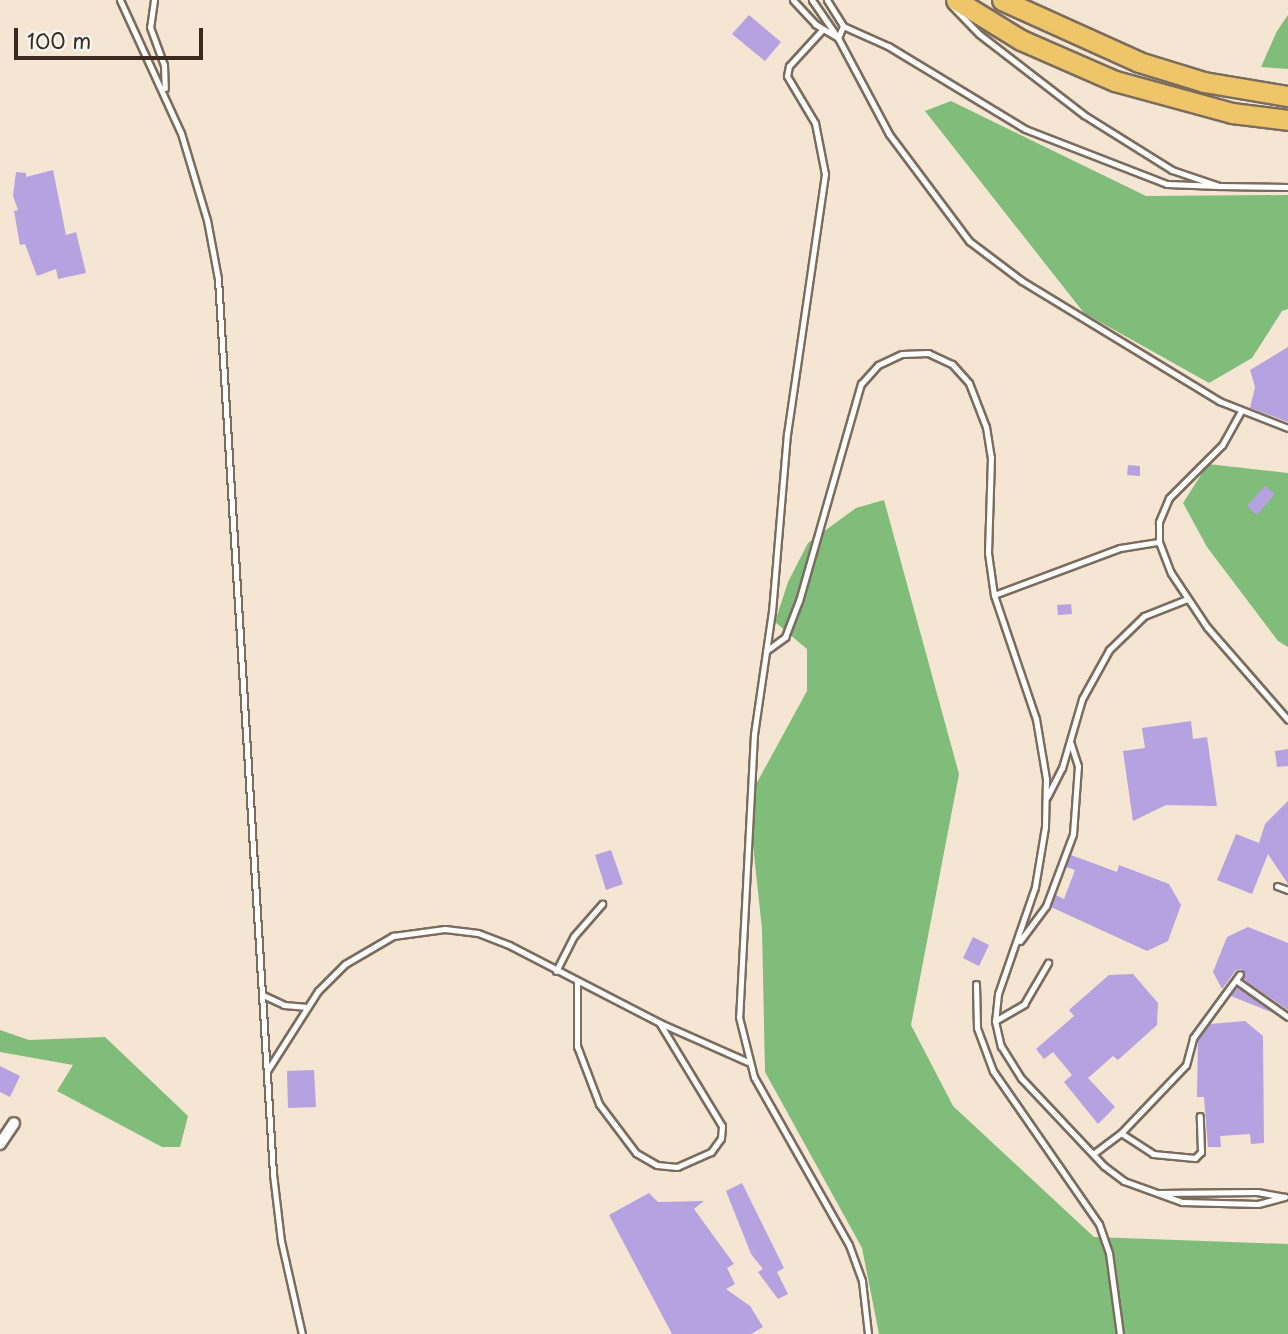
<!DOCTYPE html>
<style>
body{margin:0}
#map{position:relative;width:1288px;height:1334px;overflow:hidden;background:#f4e6d2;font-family:"Playpen Sans",sans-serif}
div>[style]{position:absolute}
.forest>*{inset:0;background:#80bc7a}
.building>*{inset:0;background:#b6a1e1}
.roads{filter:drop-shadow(2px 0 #7c6c5d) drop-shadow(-2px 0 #7c6c5d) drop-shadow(0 2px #7c6c5d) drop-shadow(0 -2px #7c6c5d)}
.lane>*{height:5px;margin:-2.5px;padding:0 2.5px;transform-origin:2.5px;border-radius:2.5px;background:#fff}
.street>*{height:10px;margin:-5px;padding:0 5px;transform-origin:5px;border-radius:5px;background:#fff}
.highway>*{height:19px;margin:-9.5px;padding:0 9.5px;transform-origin:9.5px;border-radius:9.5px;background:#eec569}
span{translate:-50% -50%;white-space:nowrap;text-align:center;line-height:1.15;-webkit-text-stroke:5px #f6f6f2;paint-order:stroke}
.scale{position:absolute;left:14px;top:28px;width:189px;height:32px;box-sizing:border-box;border:4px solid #3b2a1e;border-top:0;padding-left:9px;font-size:21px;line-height:24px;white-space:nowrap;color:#3b2a1e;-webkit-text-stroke:5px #f6f6f2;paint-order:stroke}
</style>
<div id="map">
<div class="forest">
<i style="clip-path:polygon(1288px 15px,1288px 69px,1261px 67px,1277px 31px)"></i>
<i style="clip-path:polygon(951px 101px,1146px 196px,1288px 195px,1288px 309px,1282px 311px,1252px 358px,1209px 383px,1084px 313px,925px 111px)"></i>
<i style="clip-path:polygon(1208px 464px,1288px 473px,1288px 647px,1278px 641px,1207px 547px,1183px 503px)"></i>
<i style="clip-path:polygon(884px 500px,959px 774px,911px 1025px,953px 1106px,1094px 1237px,1288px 1244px,1288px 1334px,879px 1334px,862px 1248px,765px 1072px,762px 929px,748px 799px,807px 691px,807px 649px,775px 622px,788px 582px,808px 543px,856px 508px)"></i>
<i style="clip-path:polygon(0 1030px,29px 1040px,105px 1037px,188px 1116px,180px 1147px,162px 1147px,57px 1091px,73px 1065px,0 1052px)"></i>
</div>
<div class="building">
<i style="clip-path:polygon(749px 15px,781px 42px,765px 61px,732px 34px)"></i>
<i style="clip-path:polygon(53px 170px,66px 235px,76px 232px,86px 273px,58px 279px,56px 269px,37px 276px,25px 244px,20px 245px,14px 211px,18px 210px,13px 196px,16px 172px,26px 173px,26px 177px)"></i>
<i style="clip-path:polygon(1288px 347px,1288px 422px,1250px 408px,1255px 387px,1250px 370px)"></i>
<i style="clip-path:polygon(1128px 465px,1140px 466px,1140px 476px,1127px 475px)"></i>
<i style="clip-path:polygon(1265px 486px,1275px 494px,1257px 515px,1247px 506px)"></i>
<i style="clip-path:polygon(1071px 604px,1072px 614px,1058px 615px,1057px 605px)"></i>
<i style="clip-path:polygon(1191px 721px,1193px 739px,1207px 737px,1217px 806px,1166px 805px,1133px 821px,1123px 751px,1145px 748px,1142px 728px)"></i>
<i style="clip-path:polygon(1288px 749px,1288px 766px,1277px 767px,1275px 751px)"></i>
<i style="clip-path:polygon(1288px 801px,1288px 884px,1268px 854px,1252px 894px,1217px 880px,1236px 834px,1259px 843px,1265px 824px)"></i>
<i style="clip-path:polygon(611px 850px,623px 884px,606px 890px,595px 855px)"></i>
<i style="clip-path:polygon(1071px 855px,1117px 872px,1119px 865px,1169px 884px,1181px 905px,1168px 941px,1147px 951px,1051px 907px,1056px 895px,1064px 899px,1075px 870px,1066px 867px)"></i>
<i style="clip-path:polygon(1248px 927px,1288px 943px,1288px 1010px,1243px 979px,1242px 969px,1236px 970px,1222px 989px,1213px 972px,1227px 937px)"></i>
<i style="clip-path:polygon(973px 937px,989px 945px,979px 966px,963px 958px)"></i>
<i style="clip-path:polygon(1133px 974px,1158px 1003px,1157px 1025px,1118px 1060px,1113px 1056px,1088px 1078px,1115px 1107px,1098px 1124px,1064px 1082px,1072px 1075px,1053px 1052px,1044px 1059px,1036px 1049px,1074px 1016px,1069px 1010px,1109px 975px)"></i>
<i style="clip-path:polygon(1237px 987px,1273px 1013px,1231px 996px)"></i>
<i style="clip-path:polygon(1245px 1021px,1263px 1036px,1264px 1143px,1251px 1144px,1250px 1134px,1220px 1136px,1221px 1147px,1208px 1147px,1204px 1097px,1197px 1097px,1198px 1040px,1210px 1024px)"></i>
<i style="clip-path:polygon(0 1066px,20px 1076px,10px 1097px,0 1092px)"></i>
<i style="clip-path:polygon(314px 1070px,316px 1107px,288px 1108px,287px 1071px)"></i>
<i style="clip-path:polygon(742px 1183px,784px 1268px,777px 1272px,788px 1294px,778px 1299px,758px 1272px,763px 1269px,751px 1254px,726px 1191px)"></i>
<i style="clip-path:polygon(649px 1193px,658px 1202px,704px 1201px,694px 1209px,734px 1264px,727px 1268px,735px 1284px,726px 1289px,750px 1306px,763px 1327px,751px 1334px,672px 1334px,609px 1215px)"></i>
</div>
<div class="roads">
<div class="lane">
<i style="left:120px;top:0;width:146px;rotate:65.4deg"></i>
<i style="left:181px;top:133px;width:91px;rotate:73.4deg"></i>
<i style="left:207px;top:220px;width:60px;rotate:79.4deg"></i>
<i style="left:218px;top:279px;width:897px;rotate:86.48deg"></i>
<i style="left:273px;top:1174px;width:67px;rotate:83.2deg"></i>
<i style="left:281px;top:1241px;width:95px;rotate:77.3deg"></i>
<i style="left:154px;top:0;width:27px;rotate:98deg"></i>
<i style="left:150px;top:27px;width:40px;rotate:69.8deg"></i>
<i style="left:164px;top:65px;width:23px;rotate:88deg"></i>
<i style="left:793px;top:0;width:33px;rotate:47deg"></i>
<i style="left:815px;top:24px;width:27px;rotate:31deg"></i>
<i style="left:812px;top:0;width:46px;rotate:55.6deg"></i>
<i style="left:838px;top:38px;width:109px;rotate:62deg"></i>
<i style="left:889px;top:134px;width:134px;rotate:53.2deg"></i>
<i style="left:969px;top:241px;width:66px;rotate:37deg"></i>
<i style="left:1022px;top:281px;width:231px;rotate:31.3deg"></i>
<i style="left:1219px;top:401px;width:74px;rotate:21.4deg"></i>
<i style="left:827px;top:0;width:31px;rotate:58deg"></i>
<i style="left:843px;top:26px;width:13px;rotate:113deg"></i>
<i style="left:951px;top:5px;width:40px;rotate:46deg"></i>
<i style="left:979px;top:34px;width:133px;rotate:37.6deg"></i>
<i style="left:1084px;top:115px;width:104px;rotate:32deg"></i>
<i style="left:1172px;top:170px;width:50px;rotate:18.8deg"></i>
<i style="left:1219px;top:186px;width:69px;rotate:0.8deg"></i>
<i style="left:843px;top:26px;width:49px;rotate:24deg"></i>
<i style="left:888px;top:46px;width:160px;rotate:31.2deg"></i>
<i style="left:1025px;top:129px;width:152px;rotate:21.2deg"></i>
<i style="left:1167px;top:184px;width:52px;rotate:2.2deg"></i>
<i style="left:822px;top:30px;width:49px;rotate:132.5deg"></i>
<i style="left:789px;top:66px;width:10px;rotate:101deg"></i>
<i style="left:787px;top:76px;width:55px;rotate:59.2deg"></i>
<i style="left:815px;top:123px;width:52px;rotate:78.9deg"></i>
<i style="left:825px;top:174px;width:262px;rotate:98.3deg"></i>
<i style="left:787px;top:433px;width:179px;rotate:94.8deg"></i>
<i style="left:772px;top:611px;width:124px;rotate:98.3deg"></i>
<i style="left:754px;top:734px;width:283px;rotate:93deg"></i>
<i style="left:739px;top:1017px;width:62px;rotate:76deg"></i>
<i style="left:754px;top:1077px;width:193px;rotate:60.5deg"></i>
<i style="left:849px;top:1245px;width:38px;rotate:70deg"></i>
<i style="left:862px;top:1281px;width:53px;rotate:83.5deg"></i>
<i style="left:1241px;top:411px;width:39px;rotate:119deg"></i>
<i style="left:1222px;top:445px;width:75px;rotate:135deg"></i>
<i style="left:1169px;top:498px;width:26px;rotate:113deg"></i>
<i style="left:1159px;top:522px;width:20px;rotate:90deg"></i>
<i style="left:1159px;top:542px;width:33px;rotate:69deg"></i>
<i style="left:1171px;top:573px;width:65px;rotate:56.3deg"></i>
<i style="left:1207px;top:627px;width:123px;rotate:48.9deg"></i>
<i style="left:994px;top:595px;width:134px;rotate:-20.5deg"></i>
<i style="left:1120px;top:548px;width:39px;rotate:-9deg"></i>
<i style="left:766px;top:651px;width:24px;rotate:-36deg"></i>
<i style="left:785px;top:637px;width:39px;rotate:-69deg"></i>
<i style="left:799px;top:601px;width:226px;rotate:-74.1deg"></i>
<i style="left:861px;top:384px;width:25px;rotate:-48deg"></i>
<i style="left:878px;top:365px;width:26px;rotate:-25deg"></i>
<i style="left:902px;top:354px;width:26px;rotate:-2deg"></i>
<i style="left:928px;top:353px;width:26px;rotate:25deg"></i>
<i style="left:952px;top:364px;width:25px;rotate:48deg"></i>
<i style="left:969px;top:383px;width:47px;rotate:68.9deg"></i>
<i style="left:986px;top:427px;width:30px;rotate:81deg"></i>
<i style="left:991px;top:457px;width:96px;rotate:91.8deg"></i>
<i style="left:988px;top:553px;width:42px;rotate:81.9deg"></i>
<i style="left:994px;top:595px;width:131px;rotate:71.3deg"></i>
<i style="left:1036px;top:719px;width:61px;rotate:80.5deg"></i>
<i style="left:1046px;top:779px;width:48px;rotate:91.2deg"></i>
<i style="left:1045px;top:827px;width:61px;rotate:99.5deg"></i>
<i style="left:1035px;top:887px;width:113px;rotate:109.1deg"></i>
<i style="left:998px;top:994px;width:27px;rotate:96deg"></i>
<i style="left:995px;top:1021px;width:26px;rotate:77deg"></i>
<i style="left:1001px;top:1046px;width:38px;rotate:58deg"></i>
<i style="left:1021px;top:1078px;width:121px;rotate:46.7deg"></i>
<i style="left:1104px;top:1166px;width:25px;rotate:37deg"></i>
<i style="left:1124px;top:1181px;width:62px;rotate:19.9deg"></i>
<i style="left:1182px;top:1202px;width:76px;rotate:1.5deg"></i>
<i style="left:1258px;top:1204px;width:28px;rotate:-15deg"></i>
<i style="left:1047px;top:797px;width:33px;rotate:-63deg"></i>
<i style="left:1062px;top:768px;width:72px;rotate:-73.8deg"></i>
<i style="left:1082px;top:699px;width:56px;rotate:-61.1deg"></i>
<i style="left:1109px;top:650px;width:49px;rotate:-44.2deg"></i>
<i style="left:1144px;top:616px;width:46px;rotate:-21.6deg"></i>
<i style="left:1277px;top:886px;width:12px;rotate:20deg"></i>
<i style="left:1020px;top:941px;width:44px;rotate:-53.4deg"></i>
<i style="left:1046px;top:906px;width:77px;rotate:-69.4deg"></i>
<i style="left:1073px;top:834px;width:68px;rotate:-85.8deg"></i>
<i style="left:1078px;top:766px;width:25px;rotate:-108deg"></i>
<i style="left:556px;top:971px;width:39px;rotate:-63deg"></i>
<i style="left:574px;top:936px;width:43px;rotate:-48.8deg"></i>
<i style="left:1237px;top:981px;width:62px;rotate:35.2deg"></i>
<i style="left:577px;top:982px;width:64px;rotate:90deg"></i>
<i style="left:577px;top:1046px;width:62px;rotate:69.2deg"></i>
<i style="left:599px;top:1104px;width:61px;rotate:52.9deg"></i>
<i style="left:636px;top:1153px;width:24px;rotate:30deg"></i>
<i style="left:657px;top:1165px;width:20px;rotate:6deg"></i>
<i style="left:677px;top:1167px;width:37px;rotate:-24deg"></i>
<i style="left:711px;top:1152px;width:17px;rotate:-54deg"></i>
<i style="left:721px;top:1138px;width:12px;rotate:-85deg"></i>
<i style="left:722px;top:1126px;width:119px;rotate:-121.3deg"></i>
<i style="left:976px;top:984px;width:44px;rotate:88.7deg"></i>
<i style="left:977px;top:1028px;width:46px;rotate:69.6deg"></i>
<i style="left:993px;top:1071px;width:186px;rotate:55.3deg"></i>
<i style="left:1099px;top:1224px;width:31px;rotate:71deg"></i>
<i style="left:1109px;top:1253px;width:82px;rotate:82.3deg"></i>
<i style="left:263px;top:995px;width:23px;rotate:25deg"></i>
<i style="left:284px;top:1005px;width:23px;rotate:5deg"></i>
<i style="left:995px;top:1021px;width:34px;rotate:-30deg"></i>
<i style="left:1024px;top:1004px;width:48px;rotate:-59.7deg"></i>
<i style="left:267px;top:1071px;width:95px;rotate:-57.5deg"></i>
<i style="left:318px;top:991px;width:38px;rotate:-45deg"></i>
<i style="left:345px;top:964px;width:56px;rotate:-30.3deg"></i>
<i style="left:393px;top:936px;width:52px;rotate:-7.7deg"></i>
<i style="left:445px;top:929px;width:33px;rotate:7deg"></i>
<i style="left:478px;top:933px;width:33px;rotate:21deg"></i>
<i style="left:509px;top:945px;width:170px;rotate:27.3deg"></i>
<i style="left:660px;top:1023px;width:96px;rotate:23.9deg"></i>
<i style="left:1121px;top:1133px;width:38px;rotate:33deg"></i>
<i style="left:1153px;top:1154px;width:42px;rotate:5.4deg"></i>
<i style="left:1195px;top:1158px;width:8px;rotate:-45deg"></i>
<i style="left:1201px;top:1152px;width:36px;rotate:-92deg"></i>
<i style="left:1093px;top:1154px;width:35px;rotate:-37deg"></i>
<i style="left:1121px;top:1133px;width:94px;rotate:-46.3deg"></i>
<i style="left:1186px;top:1065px;width:28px;rotate:-75deg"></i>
<i style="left:1193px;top:1038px;width:79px;rotate:-53.7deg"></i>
<i style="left:1159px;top:1193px;width:98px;rotate:-0.6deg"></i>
<i style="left:1257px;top:1192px;width:27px;rotate:10deg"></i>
</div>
<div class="street">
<i style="left:0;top:1144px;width:25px;rotate:-56deg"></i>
</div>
<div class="highway">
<i style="left:956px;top:0;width:76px;rotate:31.6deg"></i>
<i style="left:1021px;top:40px;width:103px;rotate:23.6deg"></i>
<i style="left:1115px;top:81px;width:121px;rotate:15.3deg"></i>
<i style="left:1232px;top:113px;width:56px;rotate:7.1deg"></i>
<i style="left:1002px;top:0;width:150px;rotate:24.3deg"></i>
<i style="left:1139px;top:62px;width:68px;rotate:17.1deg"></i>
<i style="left:1204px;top:82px;width:85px;rotate:9.5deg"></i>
</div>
</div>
<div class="scale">100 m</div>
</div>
